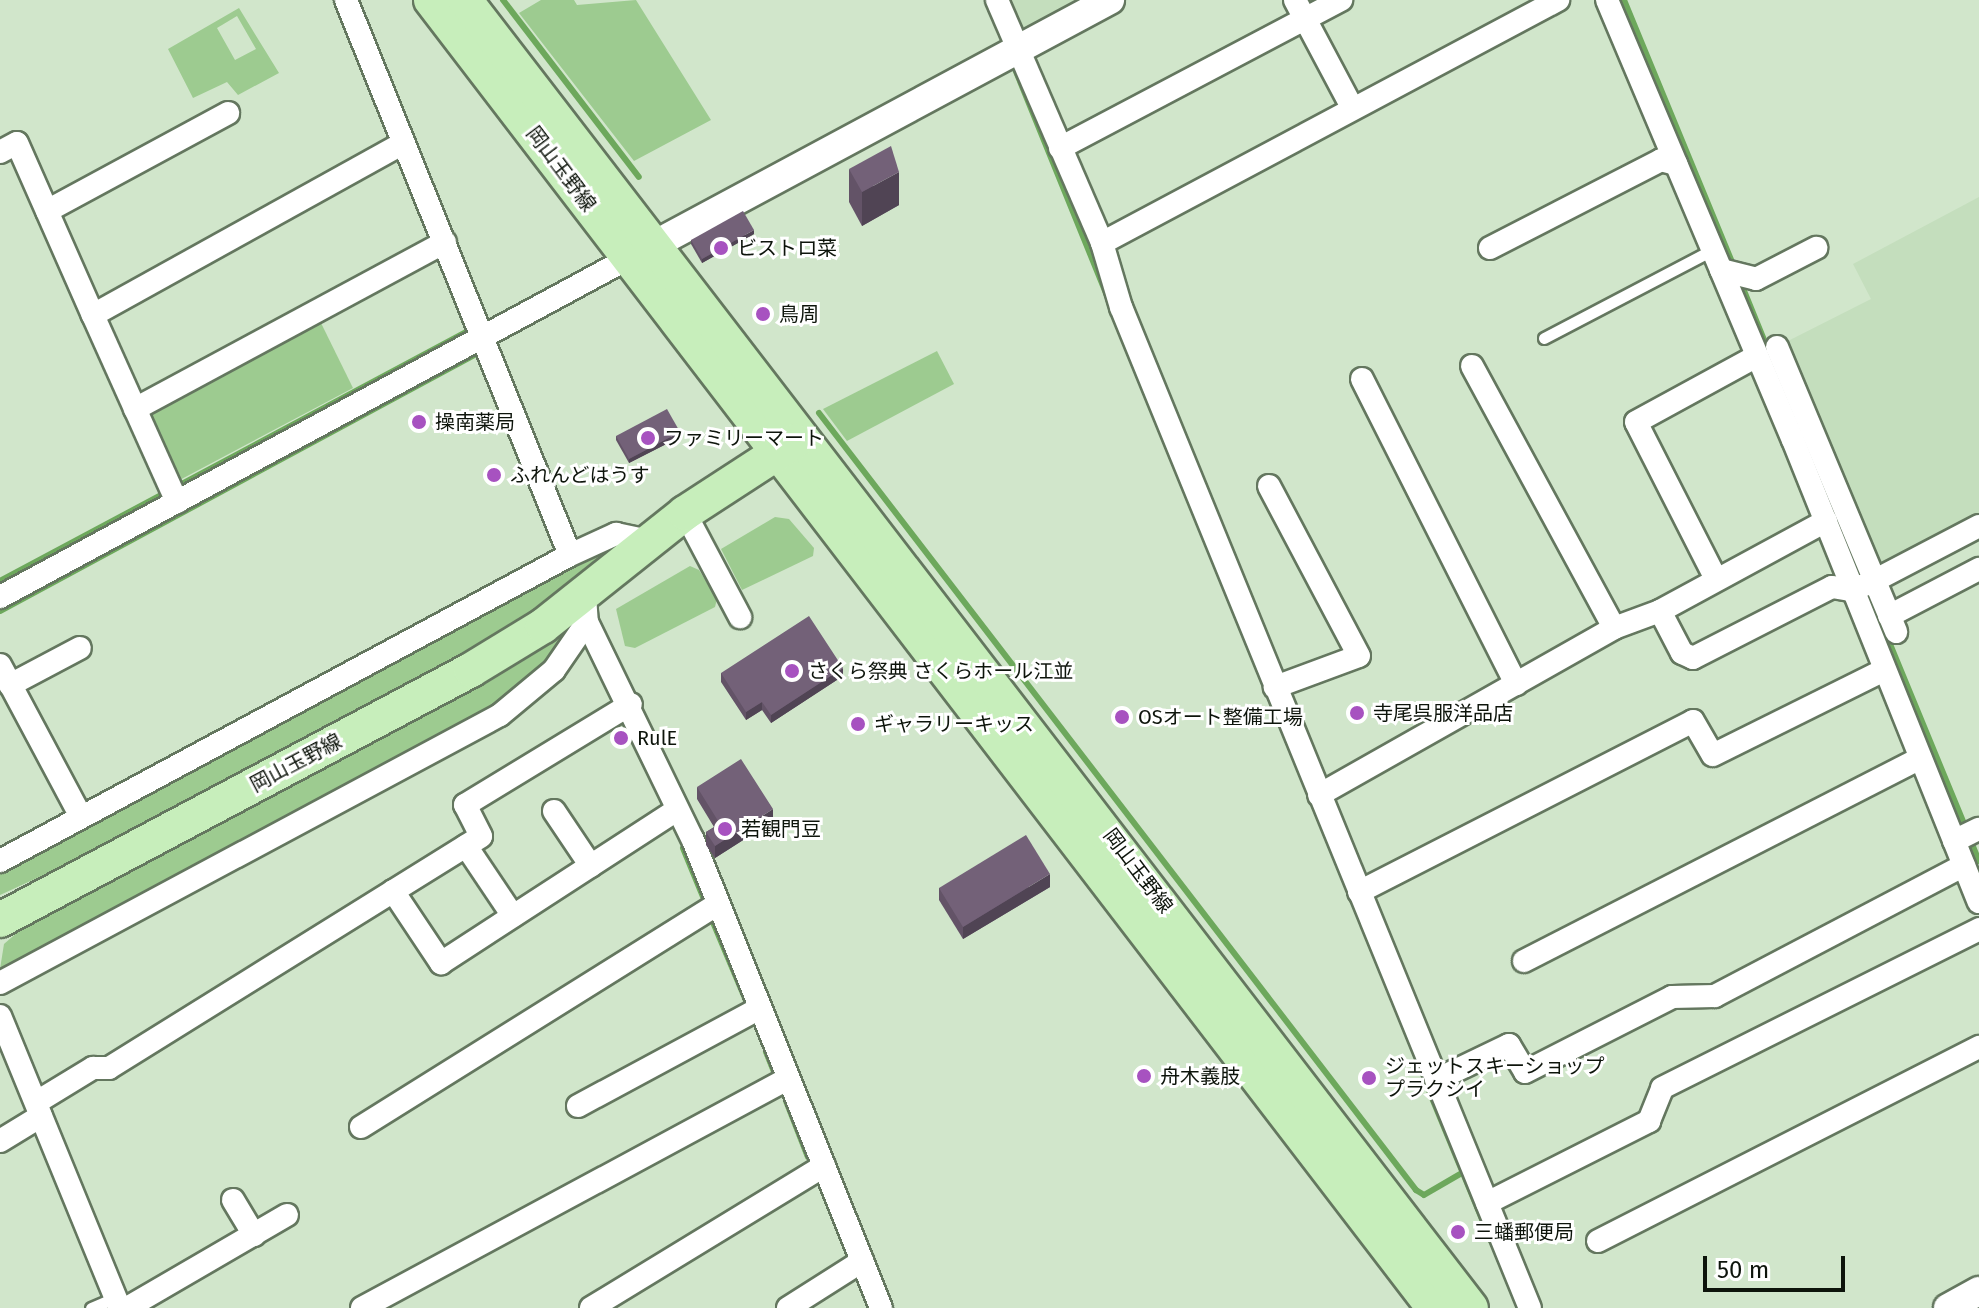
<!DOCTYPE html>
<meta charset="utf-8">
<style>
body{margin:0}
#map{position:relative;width:1979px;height:1308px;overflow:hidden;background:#d1e6cb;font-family:"Fira Sans","Noto Sans JP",sans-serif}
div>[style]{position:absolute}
.built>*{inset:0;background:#c4debd}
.green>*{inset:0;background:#9dcb90}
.stream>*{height:6px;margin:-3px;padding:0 3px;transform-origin:3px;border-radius:3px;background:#6da85c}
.roads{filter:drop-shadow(2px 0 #64775f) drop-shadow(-2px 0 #64775f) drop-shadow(0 2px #64775f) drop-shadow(0 -2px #64775f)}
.service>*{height:11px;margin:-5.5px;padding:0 5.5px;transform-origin:5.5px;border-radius:5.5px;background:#fff}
.minor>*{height:22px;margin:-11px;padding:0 11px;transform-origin:11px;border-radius:11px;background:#fff}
.tertiary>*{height:28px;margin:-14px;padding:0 14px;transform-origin:14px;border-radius:14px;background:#fff}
.primary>*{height:34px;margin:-17px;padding:0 17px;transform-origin:17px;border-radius:17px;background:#c7eebb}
.wall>*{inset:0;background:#635367}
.shaded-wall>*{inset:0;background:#504454}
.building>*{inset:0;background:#736178}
.dots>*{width:22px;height:22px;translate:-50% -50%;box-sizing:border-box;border:4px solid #fff;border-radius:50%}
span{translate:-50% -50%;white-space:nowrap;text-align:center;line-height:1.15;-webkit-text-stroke:6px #fff;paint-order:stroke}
.street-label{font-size:20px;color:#0d140b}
.poi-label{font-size:20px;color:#0d140b}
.left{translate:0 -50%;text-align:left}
.scale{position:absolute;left:1703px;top:1256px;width:142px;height:36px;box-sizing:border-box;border:4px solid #0d140b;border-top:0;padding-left:10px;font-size:24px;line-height:28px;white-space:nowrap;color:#0d140b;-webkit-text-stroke:6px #fff;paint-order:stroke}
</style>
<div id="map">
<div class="built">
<i style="clip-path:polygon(1007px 0,1075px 0,1020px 32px)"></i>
<i style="clip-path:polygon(1979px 197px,1979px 520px,1884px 570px,1876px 567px,1784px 343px,1871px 299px,1853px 264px)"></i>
</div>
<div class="green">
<i style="clip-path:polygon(541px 0,574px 0,577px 5px,636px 0,711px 120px,634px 161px,519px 13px)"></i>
<i style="clip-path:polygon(evenodd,239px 8px,279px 73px,238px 95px,227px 82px,193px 98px,168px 49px,239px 8px,237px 16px,256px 49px,235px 60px,217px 28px,237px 16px)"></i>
<i style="clip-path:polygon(321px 323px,353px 388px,176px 482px,148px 417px)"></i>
<i style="clip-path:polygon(937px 351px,954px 384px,847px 441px,823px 409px)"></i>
<i style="clip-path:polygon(775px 517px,789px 519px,814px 548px,813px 556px,742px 590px,721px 549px)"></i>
<i style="clip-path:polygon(620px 541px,506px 634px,155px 824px,0 895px,0 868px)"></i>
<i style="clip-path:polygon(690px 566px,699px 570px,717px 599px,715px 607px,635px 648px,625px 646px,616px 609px)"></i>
<i style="clip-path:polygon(560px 632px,563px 644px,524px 688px,492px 712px,0 969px,4px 944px,28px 923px)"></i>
</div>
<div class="stream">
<i style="left:503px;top:0;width:223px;rotate:52.5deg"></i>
<i style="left:1624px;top:0;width:289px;rotate:67.6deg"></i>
<i style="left:1015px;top:69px;width:245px;rotate:67.9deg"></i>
<i style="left:1740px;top:281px;width:77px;rotate:67.8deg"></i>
<i style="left:819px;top:413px;width:980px;rotate:52.46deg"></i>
<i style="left:1416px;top:1190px;width:9px;rotate:32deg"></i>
<i style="left:1424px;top:1195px;width:44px;rotate:-30.1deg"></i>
<i style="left:0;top:581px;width:535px;rotate:-28.1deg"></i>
<i style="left:0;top:611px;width:545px;rotate:-28.35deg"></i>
<i style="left:1885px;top:632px;width:213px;rotate:67.6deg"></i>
<i style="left:1970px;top:839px;width:24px;rotate:68deg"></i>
<i style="left:683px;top:848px;width:61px;rotate:67.7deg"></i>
<i style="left:710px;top:915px;width:101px;rotate:67.2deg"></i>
<i style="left:766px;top:1052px;width:22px;rotate:68deg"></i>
<i style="left:1425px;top:1081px;width:173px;rotate:67.6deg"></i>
<i style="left:786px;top:1101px;width:60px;rotate:68.6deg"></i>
</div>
<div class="roads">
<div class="service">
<i style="left:1544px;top:338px;width:190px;rotate:-27.6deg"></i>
<i style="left:91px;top:1308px;width:26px;rotate:-23deg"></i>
</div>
<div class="minor">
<i style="left:346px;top:0;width:598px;rotate:68.02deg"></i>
<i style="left:997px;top:0;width:265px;rotate:66.6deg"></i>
<i style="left:1102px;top:243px;width:67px;rotate:73.5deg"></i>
<i style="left:1121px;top:307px;width:1081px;rotate:67.78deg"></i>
<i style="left:1295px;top:0;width:123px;rotate:62deg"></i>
<i style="left:1607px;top:0;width:478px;rotate:67.1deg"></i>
<i style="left:1793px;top:440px;width:498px;rotate:68.1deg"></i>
<i style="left:1060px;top:148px;width:318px;rotate:-27.8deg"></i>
<i style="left:0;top:152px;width:19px;rotate:-28deg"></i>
<i style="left:17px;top:143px;width:188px;rotate:66.2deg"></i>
<i style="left:47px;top:211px;width:206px;rotate:-28.4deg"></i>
<i style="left:1102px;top:243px;width:517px;rotate:-28.05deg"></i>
<i style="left:1490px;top:248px;width:192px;rotate:-27.2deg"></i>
<i style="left:1661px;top:160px;width:16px;rotate:15deg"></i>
<i style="left:1721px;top:270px;width:36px;rotate:14deg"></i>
<i style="left:1756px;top:279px;width:68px;rotate:-27.3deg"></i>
<i style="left:1777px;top:347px;width:309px;rotate:67.3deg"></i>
<i style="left:1472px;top:366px;width:298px;rotate:61.5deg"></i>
<i style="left:1362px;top:379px;width:342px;rotate:63.2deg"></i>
<i style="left:135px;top:409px;width:352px;rotate:-28.3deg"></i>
<i style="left:1269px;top:486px;width:192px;rotate:62.1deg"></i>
<i style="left:1359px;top:656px;width:90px;rotate:159.7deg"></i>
<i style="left:177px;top:502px;width:205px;rotate:-114.2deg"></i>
<i style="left:93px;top:315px;width:355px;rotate:-29deg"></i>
<i style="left:685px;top:513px;width:118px;rotate:62.1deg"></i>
<i style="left:1716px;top:579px;width:176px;rotate:-117deg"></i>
<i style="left:1636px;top:422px;width:138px;rotate:-28.6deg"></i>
<i style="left:585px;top:596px;width:26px;rotate:86deg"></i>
<i style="left:587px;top:622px;width:242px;rotate:64.1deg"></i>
<i style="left:693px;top:840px;width:504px;rotate:68.11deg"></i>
<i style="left:0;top:597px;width:715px;rotate:-28.32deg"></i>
<i style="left:1660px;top:611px;width:47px;rotate:62.4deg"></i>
<i style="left:1682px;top:653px;width:12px;rotate:24deg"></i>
<i style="left:1693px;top:658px;width:156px;rotate:-27.1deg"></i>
<i style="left:1832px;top:587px;width:18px;rotate:9deg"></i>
<i style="left:1850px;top:590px;width:21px;rotate:-19deg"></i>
<i style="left:1870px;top:583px;width:123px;rotate:-27.6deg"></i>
<i style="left:1889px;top:616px;width:102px;rotate:-27.6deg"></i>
<i style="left:0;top:665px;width:172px;rotate:61.9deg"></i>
<i style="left:10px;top:685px;width:79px;rotate:-27.9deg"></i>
<i style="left:1319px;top:795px;width:339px;rotate:-29.5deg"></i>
<i style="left:1614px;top:628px;width:49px;rotate:-20.3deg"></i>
<i style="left:1660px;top:611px;width:189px;rotate:-28.5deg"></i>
<i style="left:554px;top:811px;width:66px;rotate:56.1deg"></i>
<i style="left:1954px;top:841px;width:28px;rotate:-26deg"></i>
<i style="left:466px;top:846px;width:84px;rotate:56.1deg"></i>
<i style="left:0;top:861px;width:647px;rotate:-28.23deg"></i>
<i style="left:570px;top:555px;width:51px;rotate:-24.5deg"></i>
<i style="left:616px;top:534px;width:34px;rotate:12deg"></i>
<i style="left:393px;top:891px;width:87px;rotate:56.3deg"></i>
<i style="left:441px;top:963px;width:281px;rotate:-33deg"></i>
<i style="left:1359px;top:892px;width:375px;rotate:-27.1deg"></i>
<i style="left:1693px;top:721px;width:39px;rotate:60deg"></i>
<i style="left:1713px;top:755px;width:191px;rotate:-26.4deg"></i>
<i style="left:1524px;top:961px;width:445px;rotate:-27.1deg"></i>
<i style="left:0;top:983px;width:567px;rotate:-28.19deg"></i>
<i style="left:500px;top:715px;width:70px;rotate:-39.8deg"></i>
<i style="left:554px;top:670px;width:58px;rotate:-55.5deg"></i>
<i style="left:0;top:1016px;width:316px;rotate:67.7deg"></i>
<i style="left:1436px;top:1080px;width:81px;rotate:-25.6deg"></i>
<i style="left:1509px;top:1045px;width:31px;rotate:59deg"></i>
<i style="left:1525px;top:1072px;width:165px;rotate:-27deg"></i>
<i style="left:1672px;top:997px;width:43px;rotate:-1.3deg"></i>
<i style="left:1715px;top:996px;width:281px;rotate:-27.7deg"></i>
<i style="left:37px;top:1102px;width:66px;rotate:-31.3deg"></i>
<i style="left:93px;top:1068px;width:16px"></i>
<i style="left:109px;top:1068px;width:438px;rotate:-31.9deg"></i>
<i style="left:481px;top:836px;width:35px;rotate:-117deg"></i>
<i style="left:465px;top:805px;width:194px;rotate:-31.3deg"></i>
<i style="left:578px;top:1106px;width:207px;rotate:-28.3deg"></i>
<i style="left:361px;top:1127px;width:421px;rotate:-32deg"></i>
<i style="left:0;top:1141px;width:48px;rotate:-31.4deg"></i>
<i style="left:233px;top:1200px;width:41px;rotate:59deg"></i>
<i style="left:1487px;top:1203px;width:182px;rotate:-26.8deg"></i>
<i style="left:1649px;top:1121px;width:35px;rotate:-68deg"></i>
<i style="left:1662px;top:1088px;width:355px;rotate:-26.6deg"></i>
<i style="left:1598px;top:1241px;width:428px;rotate:-27deg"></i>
<i style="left:127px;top:1308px;width:185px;rotate:-30.2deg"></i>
<i style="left:362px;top:1308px;width:484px;rotate:-28.3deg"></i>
<i style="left:591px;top:1308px;width:273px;rotate:-31.4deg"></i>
<i style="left:788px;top:1308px;width:88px;rotate:-32.4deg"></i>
</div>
<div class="tertiary">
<i style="left:637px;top:254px;width:537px;rotate:-28.24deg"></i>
<i style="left:1948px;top:1308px;width:35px;rotate:-29deg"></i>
</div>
<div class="primary">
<i style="left:431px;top:0;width:1648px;rotate:52.52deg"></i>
<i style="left:465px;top:0;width:1650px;rotate:52.44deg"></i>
<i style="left:0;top:920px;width:533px;rotate:-27.96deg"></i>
<i style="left:471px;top:670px;width:84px;rotate:-31.4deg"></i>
<i style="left:543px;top:626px;width:181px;rotate:-38.5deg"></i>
<i style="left:685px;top:513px;width:132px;rotate:-33deg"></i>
</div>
</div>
<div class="wall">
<i style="clip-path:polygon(849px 169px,899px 205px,862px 226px,849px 202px)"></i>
<i style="clip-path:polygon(754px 234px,702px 263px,691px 244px,691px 240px)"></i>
<i style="clip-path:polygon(616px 436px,680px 437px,629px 463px,616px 440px)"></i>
<i style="clip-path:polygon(721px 673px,843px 676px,771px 723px,762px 710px,746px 720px,721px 682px)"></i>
<i style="clip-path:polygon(697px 787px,773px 821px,715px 858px,706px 845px,706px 832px,714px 827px,697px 799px)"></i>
<i style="clip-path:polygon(1050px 887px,963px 939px,939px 900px,939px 888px)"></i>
</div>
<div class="shaded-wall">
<i style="clip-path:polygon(899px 172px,899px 205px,862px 226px,862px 192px)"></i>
<i style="clip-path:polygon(754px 230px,754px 234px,702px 263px,702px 259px)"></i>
<i style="clip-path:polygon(680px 432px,680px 437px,629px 463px,629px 459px)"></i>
<i style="clip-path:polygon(843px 668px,843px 676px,771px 723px,771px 715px)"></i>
<i style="clip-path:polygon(762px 702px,762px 710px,746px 720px,746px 712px)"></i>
<i style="clip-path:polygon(773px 809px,773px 821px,715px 858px,715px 846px)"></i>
<i style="clip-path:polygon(1050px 874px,1050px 887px,963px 939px,963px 927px)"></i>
</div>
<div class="building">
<i style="clip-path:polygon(891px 146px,899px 172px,862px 192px,849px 169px)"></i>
<i style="clip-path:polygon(743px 211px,754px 230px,702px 259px,691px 240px)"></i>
<i style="clip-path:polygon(667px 409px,680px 432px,629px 459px,616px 436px)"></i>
<i style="clip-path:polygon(809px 616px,843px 668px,771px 715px,762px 702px,746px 712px,721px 673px)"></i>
<i style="clip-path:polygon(741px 759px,773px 809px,715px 846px,706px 832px,720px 824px,697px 787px)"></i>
<i style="clip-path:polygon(1026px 835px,1050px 874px,963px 927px,939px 888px)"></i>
</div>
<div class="dots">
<i style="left:721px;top:248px;background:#a752c0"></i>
<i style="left:763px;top:314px;background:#a752c0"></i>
<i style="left:419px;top:422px;background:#a752c0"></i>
<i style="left:648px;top:438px;background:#a752c0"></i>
<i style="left:494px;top:475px;background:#a752c0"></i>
<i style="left:792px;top:671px;background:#a752c0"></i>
<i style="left:1357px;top:713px;background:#a752c0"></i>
<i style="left:1122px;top:717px;background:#a752c0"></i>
<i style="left:858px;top:724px;background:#a752c0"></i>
<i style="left:621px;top:738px;background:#a752c0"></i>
<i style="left:725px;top:829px;background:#a752c0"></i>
<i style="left:1144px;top:1076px;background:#a752c0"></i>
<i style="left:1369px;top:1078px;background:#a752c0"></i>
<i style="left:1458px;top:1232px;background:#a752c0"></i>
</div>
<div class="street-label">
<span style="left:561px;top:169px;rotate:53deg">岡山玉野線</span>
<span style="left:296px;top:763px;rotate:-28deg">岡山玉野線</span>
<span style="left:1138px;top:871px;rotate:53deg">岡山玉野線</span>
</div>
<div class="poi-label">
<span class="left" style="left:737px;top:248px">ビストロ菜</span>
<span class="left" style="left:779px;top:314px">鳥周</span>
<span class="left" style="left:435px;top:422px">操南薬局</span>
<span class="left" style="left:664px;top:438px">ファミリーマート</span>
<span class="left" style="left:510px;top:475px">ふれんどはうす</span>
<span class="left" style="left:808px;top:671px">さくら祭典 さくらホール江並</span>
<span class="left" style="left:1373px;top:713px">寺尾呉服洋品店</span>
<span class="left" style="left:1138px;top:717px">OSオート整備工場</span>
<span class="left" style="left:874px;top:724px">ギャラリーキッス</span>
<span class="left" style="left:637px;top:738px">RulE</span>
<span class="left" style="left:741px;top:829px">若観門豆</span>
<span class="left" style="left:1385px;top:1078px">ジェットスキーショップ<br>プラクシイ</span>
<span class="left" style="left:1160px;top:1076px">舟木義肢</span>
<span class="left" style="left:1474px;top:1232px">三蟠郵便局</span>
</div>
<div class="scale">50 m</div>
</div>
